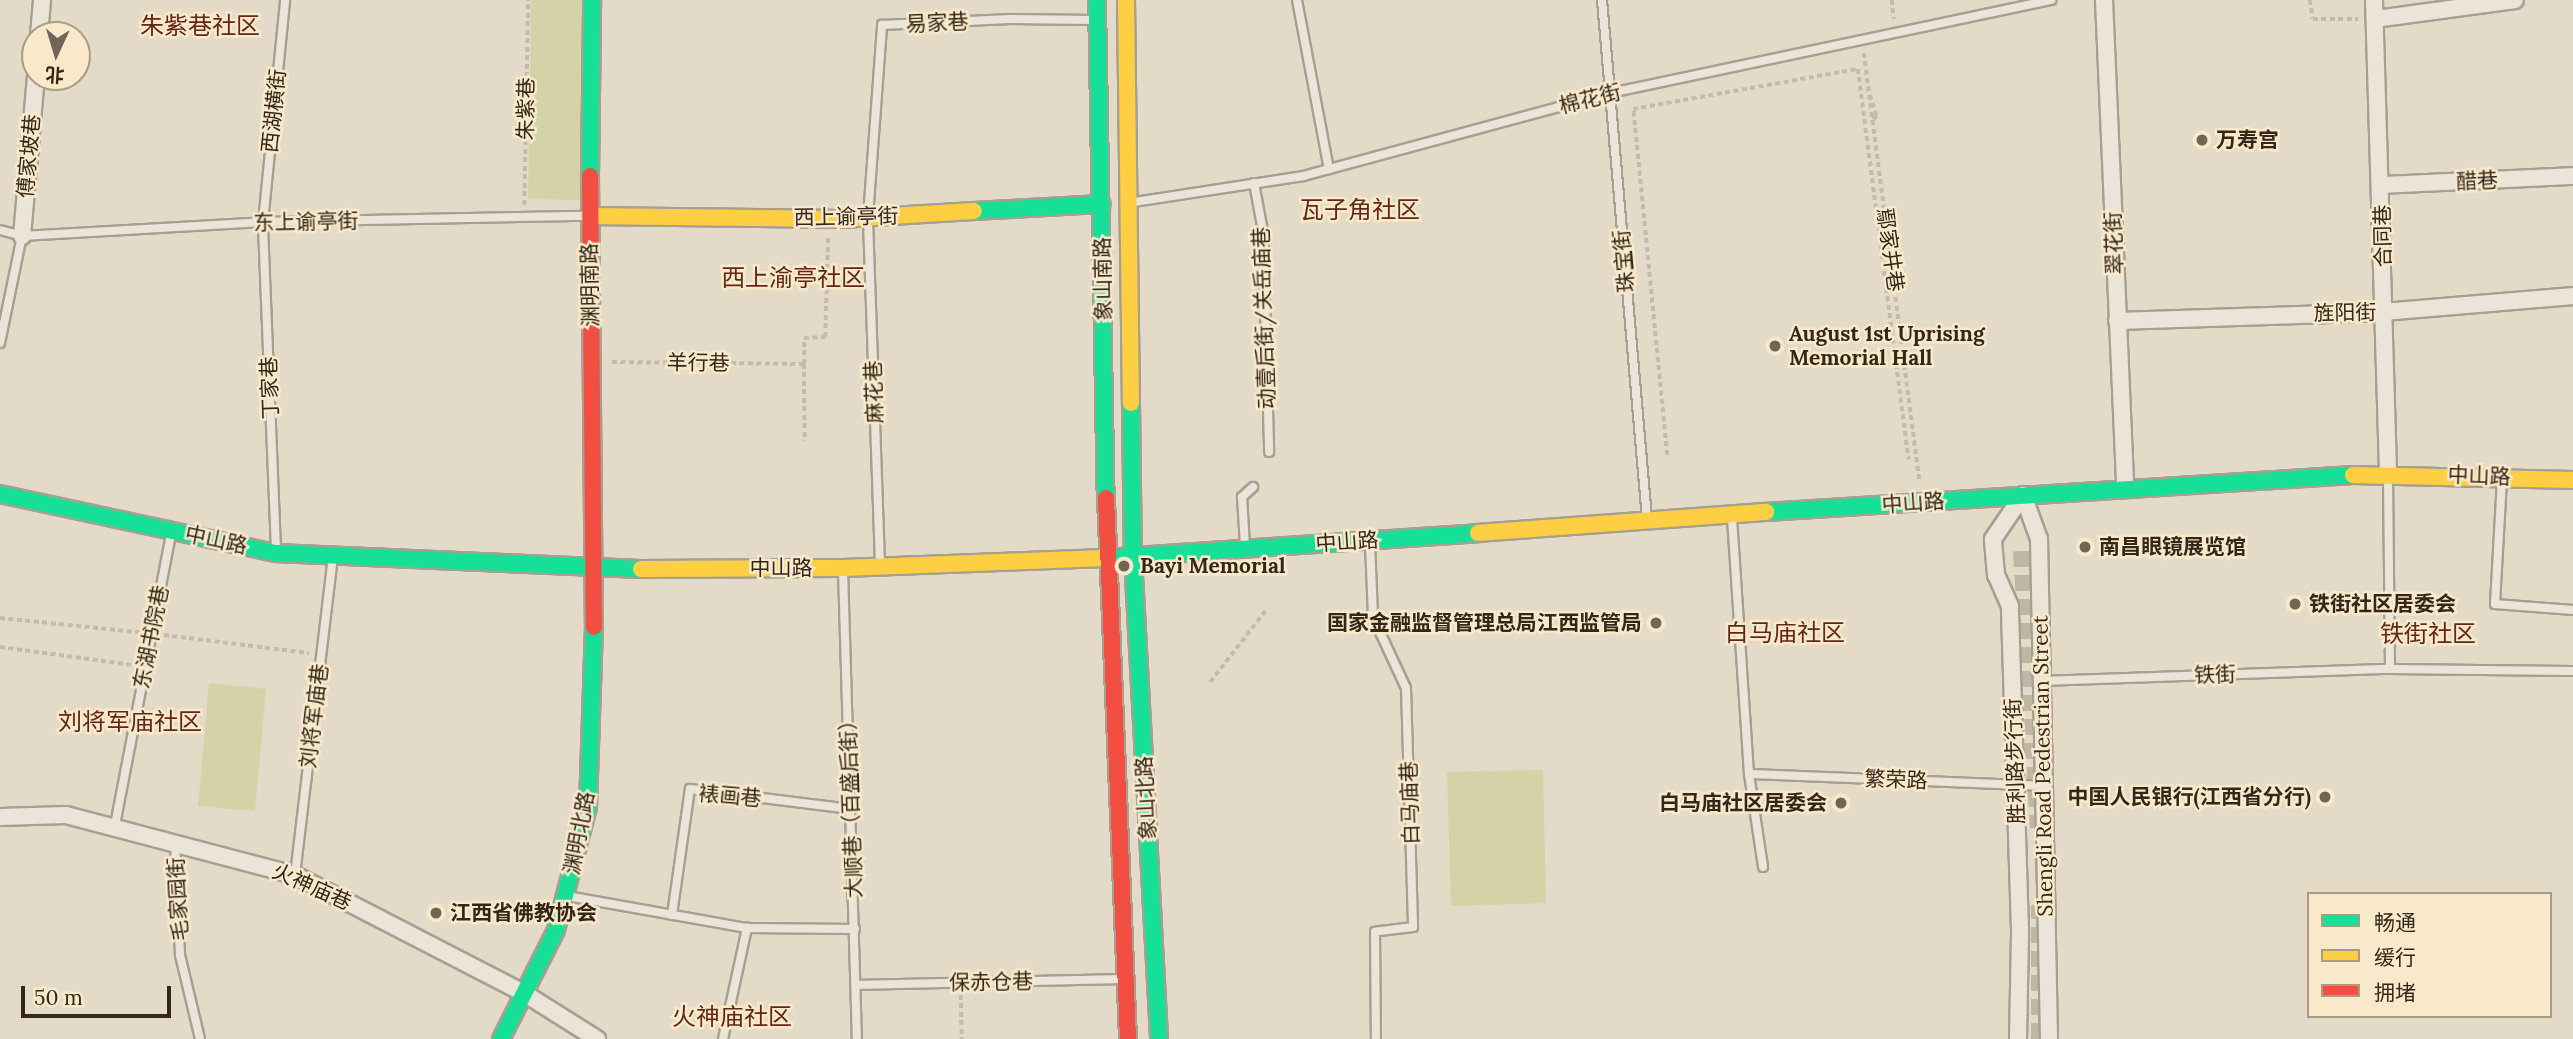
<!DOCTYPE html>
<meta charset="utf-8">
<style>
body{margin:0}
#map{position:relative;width:2573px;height:1039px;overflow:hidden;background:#e3dac7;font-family:Lora,"Noto Sans SC",serif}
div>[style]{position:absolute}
.green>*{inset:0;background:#d4d3a8}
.street-tunnel>*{height:16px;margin-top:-8px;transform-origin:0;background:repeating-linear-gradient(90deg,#c0b6a4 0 16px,transparent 0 24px)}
.path>*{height:3.5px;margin-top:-1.75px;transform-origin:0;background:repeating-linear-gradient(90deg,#c3bbb0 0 5px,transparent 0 8.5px)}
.roads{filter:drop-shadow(2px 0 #a79f91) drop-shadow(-2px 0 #a79f91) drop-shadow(0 2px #a79f91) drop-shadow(0 -2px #a79f91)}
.lane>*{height:8px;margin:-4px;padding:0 4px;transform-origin:4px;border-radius:4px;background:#ebe5d9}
.street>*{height:16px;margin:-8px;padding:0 8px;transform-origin:8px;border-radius:8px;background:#ebe5d9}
.fast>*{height:16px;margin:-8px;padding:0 8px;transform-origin:8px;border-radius:8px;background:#16e098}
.slow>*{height:16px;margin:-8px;padding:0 8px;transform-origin:8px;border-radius:8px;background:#ffcf43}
.jam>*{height:16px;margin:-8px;padding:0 8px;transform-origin:8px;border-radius:8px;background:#f24e42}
.dots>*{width:19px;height:19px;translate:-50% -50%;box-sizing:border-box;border:4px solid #f7e9ca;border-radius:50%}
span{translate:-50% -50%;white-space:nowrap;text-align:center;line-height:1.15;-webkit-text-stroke:5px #f7e9ca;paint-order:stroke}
.street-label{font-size:21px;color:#35261a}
.poi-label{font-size:21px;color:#35261a;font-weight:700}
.left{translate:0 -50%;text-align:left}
.right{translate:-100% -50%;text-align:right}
.quarter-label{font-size:24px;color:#642617}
.legend{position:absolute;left:2307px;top:892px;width:245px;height:126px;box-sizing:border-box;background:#f7e9ca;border:2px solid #a99b84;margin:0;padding:9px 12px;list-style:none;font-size:21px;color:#35261a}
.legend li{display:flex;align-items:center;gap:14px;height:35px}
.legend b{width:35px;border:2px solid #a99b84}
.north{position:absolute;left:21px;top:21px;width:70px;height:70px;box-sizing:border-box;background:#f7e9ca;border:2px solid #a99b84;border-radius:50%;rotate:184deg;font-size:19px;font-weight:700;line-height:28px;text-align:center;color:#35261a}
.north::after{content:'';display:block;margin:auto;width:24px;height:32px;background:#726557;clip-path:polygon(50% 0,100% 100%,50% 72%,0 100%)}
.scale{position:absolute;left:21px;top:986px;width:150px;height:32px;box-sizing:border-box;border:4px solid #35261a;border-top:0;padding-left:9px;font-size:21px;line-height:24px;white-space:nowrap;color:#35261a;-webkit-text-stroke:5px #f7e9ca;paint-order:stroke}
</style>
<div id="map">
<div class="green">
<i style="clip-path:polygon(531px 0,583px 0,580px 200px,528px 199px)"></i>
<i style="clip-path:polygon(209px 683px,266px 689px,255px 811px,198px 806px)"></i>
<i style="clip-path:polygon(1543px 770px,1546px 903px,1451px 906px,1447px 772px)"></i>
</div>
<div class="street-tunnel">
<i style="left:2021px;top:551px;width:277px;rotate:86.5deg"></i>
<i style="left:2039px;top:1039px;width:134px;rotate:-90deg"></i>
</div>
<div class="path">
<i style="left:1892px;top:0;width:19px;rotate:84deg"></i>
<i style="left:2310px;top:0;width:19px;rotate:81deg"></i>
<i style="left:2313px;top:19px;width:45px"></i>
<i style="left:1864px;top:53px;width:434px;rotate:82.6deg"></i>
<i style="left:1870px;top:95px;width:22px;rotate:72deg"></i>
<i style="left:1877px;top:116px;width:6px;rotate:129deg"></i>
<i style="left:524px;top:205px;width:205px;rotate:-88.9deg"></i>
<i style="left:612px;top:362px;width:192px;rotate:0.6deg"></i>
<i style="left:804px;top:364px;width:26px;rotate:-90deg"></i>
<i style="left:804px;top:338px;width:21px;rotate:-3deg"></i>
<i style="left:825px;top:337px;width:99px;rotate:-88.3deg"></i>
<i style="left:804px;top:364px;width:77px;rotate:89.3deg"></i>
<i style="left:1667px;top:455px;width:348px;rotate:-95.6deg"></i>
<i style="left:1633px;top:109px;width:229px;rotate:-10.1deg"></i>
<i style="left:1858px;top:69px;width:394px;rotate:82.6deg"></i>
<i style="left:0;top:618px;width:140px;rotate:5.8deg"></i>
<i style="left:164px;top:635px;width:146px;rotate:7.1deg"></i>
<i style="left:0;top:647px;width:134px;rotate:7.7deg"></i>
<i style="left:1210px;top:682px;width:91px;rotate:-52.1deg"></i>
<i style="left:961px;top:995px;width:44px;rotate:88.7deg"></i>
</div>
<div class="roads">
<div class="lane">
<i style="left:1297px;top:0;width:172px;rotate:79.3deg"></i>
<i style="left:1602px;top:0;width:520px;rotate:85.04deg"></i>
<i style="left:1254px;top:183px;width:49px;rotate:79.4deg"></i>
<i style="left:1263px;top:231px;width:221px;rotate:88.4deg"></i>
<i style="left:1134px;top:202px;width:171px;rotate:-8.7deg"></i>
<i style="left:1303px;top:176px;width:318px;rotate:-15.1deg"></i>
<i style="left:1610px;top:93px;width:451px;rotate:-11.9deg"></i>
<i style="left:0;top:230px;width:23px;rotate:15deg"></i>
<i style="left:22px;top:236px;width:241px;rotate:-3.3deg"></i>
<i style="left:263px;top:222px;width:324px;rotate:-1.1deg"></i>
<i style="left:0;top:343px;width:109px;rotate:-78.4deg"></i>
<i style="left:2388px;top:476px;width:193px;rotate:89.4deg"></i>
<i style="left:2502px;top:479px;width:125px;rotate:93.2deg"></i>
<i style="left:2495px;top:604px;width:78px;rotate:4.4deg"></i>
<i style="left:1732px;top:518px;width:257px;rotate:86.2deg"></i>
<i style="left:1749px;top:774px;width:94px;rotate:81.4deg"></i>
<i style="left:1370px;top:544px;width:73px;rotate:87.6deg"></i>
<i style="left:1373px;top:617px;width:78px;rotate:65.1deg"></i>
<i style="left:1406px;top:688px;width:239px;rotate:88.3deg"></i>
<i style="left:1413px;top:927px;width:38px;rotate:173deg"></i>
<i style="left:1375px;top:932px;width:107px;rotate:89.5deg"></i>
<i style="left:1245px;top:546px;width:49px;rotate:-93.5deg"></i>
<i style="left:1242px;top:497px;width:15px;rotate:-42deg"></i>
<i style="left:276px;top:550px;width:328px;rotate:-92.3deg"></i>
<i style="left:263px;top:222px;width:223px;rotate:-84.3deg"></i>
<i style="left:880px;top:564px;width:347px;rotate:-92deg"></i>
<i style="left:868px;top:217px;width:193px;rotate:-85.8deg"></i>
<i style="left:882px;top:25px;width:128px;rotate:-2.7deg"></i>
<i style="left:1010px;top:19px;width:83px;rotate:0.7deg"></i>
<i style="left:843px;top:570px;width:469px;rotate:88.3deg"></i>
<i style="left:2041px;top:681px;width:349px;rotate:-2deg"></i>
<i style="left:2390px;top:669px;width:183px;rotate:0.6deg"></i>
<i style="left:1749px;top:774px;width:295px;rotate:2.3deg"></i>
<i style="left:115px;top:825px;width:296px;rotate:-79.1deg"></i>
<i style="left:175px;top:841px;width:114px;rotate:87.5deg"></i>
<i style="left:180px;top:955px;width:86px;rotate:76.6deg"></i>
<i style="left:295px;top:875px;width:319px;rotate:-83.2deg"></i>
<i style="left:567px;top:896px;width:183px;rotate:10.1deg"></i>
<i style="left:747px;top:928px;width:108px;rotate:0.5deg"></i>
<i style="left:672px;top:915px;width:127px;rotate:-81.9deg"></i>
<i style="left:690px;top:789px;width:162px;rotate:7.1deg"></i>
<i style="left:857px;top:985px;width:263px;rotate:-1.3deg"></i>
<i style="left:723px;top:1039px;width:114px;rotate:-77.8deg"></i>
</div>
<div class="street">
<i style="left:2104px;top:0;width:487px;rotate:87.5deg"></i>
<i style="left:2374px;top:0;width:473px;rotate:88.3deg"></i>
<i style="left:2375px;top:19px;width:141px;rotate:-7.7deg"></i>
<i style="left:39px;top:35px;width:35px;rotate:-85deg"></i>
<i style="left:2382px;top:185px;width:191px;rotate:-2.7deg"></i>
<i style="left:22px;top:236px;width:160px;rotate:-85deg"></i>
<i style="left:2117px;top:321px;width:266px;rotate:-1.9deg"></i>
<i style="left:2383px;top:312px;width:191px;rotate:-4.8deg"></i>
<i style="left:2023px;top:495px;width:47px;rotate:70deg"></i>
<i style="left:2039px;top:539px;width:500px;rotate:88.85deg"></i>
<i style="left:0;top:817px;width:66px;rotate:-1.7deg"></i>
<i style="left:66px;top:815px;width:237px;rotate:14.7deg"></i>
<i style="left:295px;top:875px;width:261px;rotate:27.3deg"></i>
<i style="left:527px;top:995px;width:83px;rotate:32.2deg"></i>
<i style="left:2018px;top:1039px;width:109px;rotate:-88.9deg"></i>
<i style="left:2020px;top:930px;width:324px;rotate:-91.8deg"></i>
<i style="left:2010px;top:606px;width:34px;rotate:-114deg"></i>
<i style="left:1996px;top:575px;width:36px;rotate:-95deg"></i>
<i style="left:1993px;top:539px;width:53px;rotate:-55.7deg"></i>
</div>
<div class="fast">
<i style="left:1097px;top:0;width:498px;rotate:89deg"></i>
<i style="left:590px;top:176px;width:176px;rotate:-89.3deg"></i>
<i style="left:974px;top:211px;width:128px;rotate:-3.1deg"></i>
<i style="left:1131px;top:403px;width:154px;rotate:89.3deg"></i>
<i style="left:1133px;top:557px;width:483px;rotate:86.9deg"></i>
<i style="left:0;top:494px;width:282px;rotate:12.1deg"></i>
<i style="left:276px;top:553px;width:365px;rotate:2.5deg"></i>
<i style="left:1766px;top:512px;width:588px;rotate:-3.61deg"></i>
<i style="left:1105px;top:558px;width:374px;rotate:-3.8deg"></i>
<i style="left:501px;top:1039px;width:122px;rotate:-63.2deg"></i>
<i style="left:556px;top:930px;width:127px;rotate:-75.4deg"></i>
<i style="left:588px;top:807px;width:180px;rotate:-88.1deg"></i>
</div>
<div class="slow">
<i style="left:1126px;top:0;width:403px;rotate:89.3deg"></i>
<i style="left:589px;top:216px;width:253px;rotate:0.7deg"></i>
<i style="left:842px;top:219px;width:132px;rotate:-3.5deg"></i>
<i style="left:2353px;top:475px;width:220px;rotate:1.3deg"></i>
<i style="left:1478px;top:533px;width:289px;rotate:-4.2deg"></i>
<i style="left:641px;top:569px;width:202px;rotate:-0.3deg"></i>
<i style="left:843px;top:568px;width:262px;rotate:-2.2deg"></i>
</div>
<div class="jam">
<i style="left:590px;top:176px;width:451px;rotate:89.5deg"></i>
<i style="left:1106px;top:498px;width:541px;rotate:87.67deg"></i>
</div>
</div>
<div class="dots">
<i style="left:2202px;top:140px;background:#726557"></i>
<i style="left:1775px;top:346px;background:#726557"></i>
<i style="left:2085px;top:547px;background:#726557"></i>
<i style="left:1124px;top:566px;background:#726557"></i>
<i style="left:2295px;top:604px;background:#726557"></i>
<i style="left:1656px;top:623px;background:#726557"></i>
<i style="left:2325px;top:797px;background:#726557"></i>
<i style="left:1841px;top:803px;background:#726557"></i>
<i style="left:436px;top:913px;background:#726557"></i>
</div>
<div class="street-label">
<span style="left:937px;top:23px;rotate:-3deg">易家巷</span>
<span style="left:1590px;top:99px;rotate:-14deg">棉花街</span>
<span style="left:526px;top:109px;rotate:-89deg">朱紫巷</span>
<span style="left:274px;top:111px;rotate:-84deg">西湖横街</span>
<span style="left:29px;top:156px;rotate:-85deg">傅家坡巷</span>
<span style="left:2477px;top:181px;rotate:-3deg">醋巷</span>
<span style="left:846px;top:217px;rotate:-1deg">西上谕亭街</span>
<span style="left:306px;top:222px;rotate:-1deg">东上谕亭街</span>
<span style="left:2383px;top:236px;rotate:-91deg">合同巷</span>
<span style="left:2114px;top:243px;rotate:-92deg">翠花街</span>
<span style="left:1890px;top:250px;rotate:82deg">鄢家井巷</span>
<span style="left:1624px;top:261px;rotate:-95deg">珠宝街</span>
<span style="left:1103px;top:279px;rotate:-91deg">象山南路</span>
<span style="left:590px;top:285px;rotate:-91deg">渊明南路</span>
<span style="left:2345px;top:313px;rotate:-1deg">旌阳街</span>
<span style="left:1264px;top:318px;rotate:-92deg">动壹后街/关岳庙巷</span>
<span style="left:698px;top:363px;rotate:1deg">羊行巷</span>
<span style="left:270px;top:388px;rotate:-92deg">丁家巷</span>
<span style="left:874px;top:392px;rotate:-92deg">麻花巷</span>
<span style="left:2479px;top:476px;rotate:2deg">中山路</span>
<span style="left:1913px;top:503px;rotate:-4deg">中山路</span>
<span style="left:216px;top:540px;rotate:12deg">中山路</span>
<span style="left:1347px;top:542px;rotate:-4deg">中山路</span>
<span style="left:781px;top:568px">中山路</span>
<span style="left:151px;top:637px;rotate:-79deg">东湖书院巷</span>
<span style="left:2215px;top:675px;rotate:-2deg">铁街</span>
<span style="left:314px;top:716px;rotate:-83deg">刘将军庙巷</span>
<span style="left:2015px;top:761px;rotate:-92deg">胜利路步行街</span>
<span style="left:2043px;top:766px;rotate:-91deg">Shengli Road Pedestrian Street</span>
<span style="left:1896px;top:780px;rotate:2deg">繁荣路</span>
<span style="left:730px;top:796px;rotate:5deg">裱画巷</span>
<span style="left:1146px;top:798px;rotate:-93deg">象山北路</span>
<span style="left:1410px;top:803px;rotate:-92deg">白马庙巷</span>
<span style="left:851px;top:804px;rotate:-92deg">大顺巷（百盛后街）</span>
<span style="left:579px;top:833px;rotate:-79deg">渊明北路</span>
<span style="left:312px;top:887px;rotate:24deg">火神庙巷</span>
<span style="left:178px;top:899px;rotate:-93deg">毛家园街</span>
<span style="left:991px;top:982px;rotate:-1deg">保赤仓巷</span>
</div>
<div class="poi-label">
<span class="left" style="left:2216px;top:140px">万寿宫</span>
<span class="left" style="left:1789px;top:346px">August 1st Uprising<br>Memorial Hall</span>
<span class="left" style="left:2099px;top:547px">南昌眼镜展览馆</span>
<span class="left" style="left:1140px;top:566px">Bayi Memorial</span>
<span class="left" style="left:2309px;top:604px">铁街社区居委会</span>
<span class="right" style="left:1642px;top:623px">国家金融监督管理总局江西监管局</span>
<span class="right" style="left:2311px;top:797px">中国人民银行(江西省分行)</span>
<span class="right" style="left:1827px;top:803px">白马庙社区居委会</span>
<span class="left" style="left:450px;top:913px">江西省佛教协会</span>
</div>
<div class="quarter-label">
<span style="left:200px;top:26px">朱紫巷社区</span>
<span style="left:1360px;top:210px">瓦子角社区</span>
<span style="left:793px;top:278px">西上渝亭社区</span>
<span style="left:1785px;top:633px">白马庙社区</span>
<span style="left:2428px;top:634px">铁街社区</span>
<span style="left:130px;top:722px">刘将军庙社区</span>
<span style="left:732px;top:1017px">火神庙社区</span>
</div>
<ul class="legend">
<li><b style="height:9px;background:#16e098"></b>畅通</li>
<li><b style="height:9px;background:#ffcf43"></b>缓行</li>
<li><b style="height:9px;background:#f24e42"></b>拥堵</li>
</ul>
<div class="north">北</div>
<div class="scale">50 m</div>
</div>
